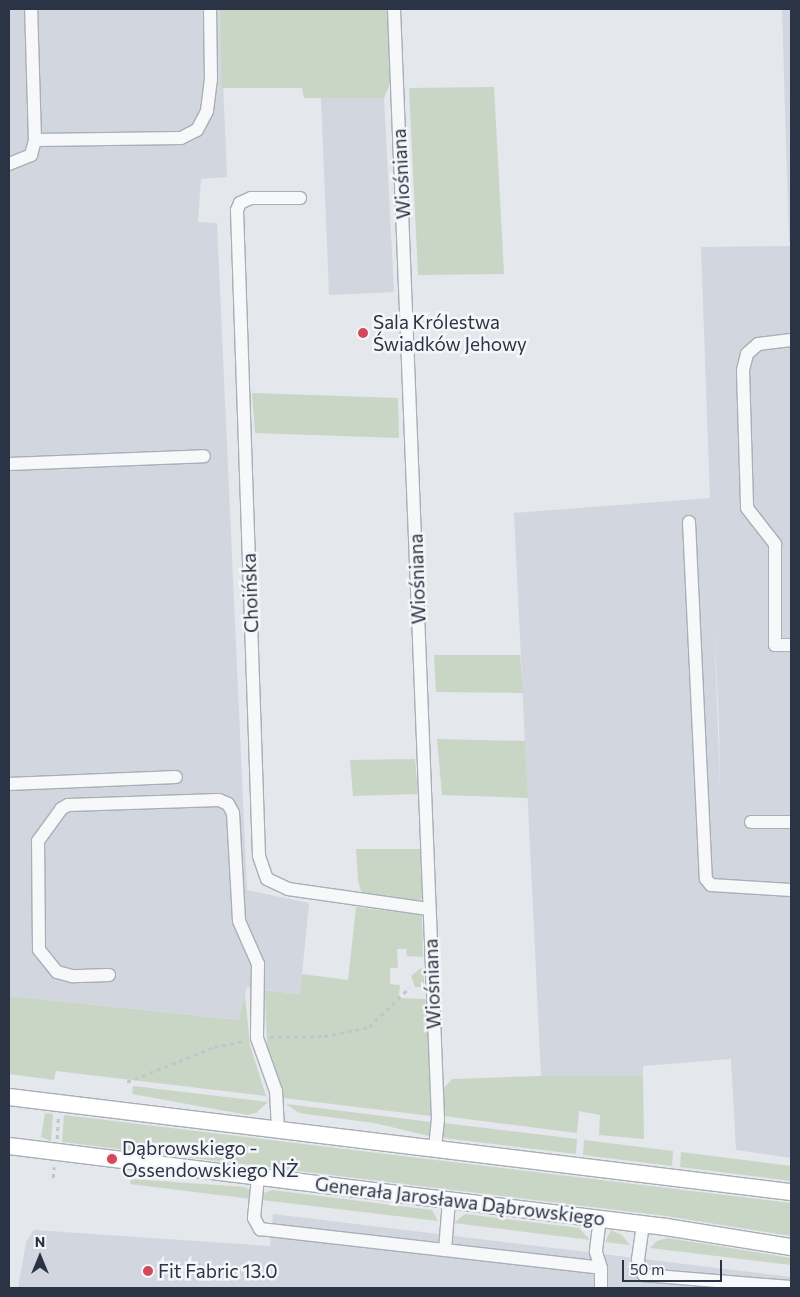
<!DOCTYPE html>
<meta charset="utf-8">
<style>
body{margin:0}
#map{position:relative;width:800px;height:1297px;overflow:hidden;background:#e4e7ec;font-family:Commissioner,sans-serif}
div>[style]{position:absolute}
.built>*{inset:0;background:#d2d6de}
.green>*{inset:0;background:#c9d6c5}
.path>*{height:2.5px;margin-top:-1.25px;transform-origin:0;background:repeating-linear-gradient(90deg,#c2c5cb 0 4px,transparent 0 8px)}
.roads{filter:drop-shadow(1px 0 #a9aeb7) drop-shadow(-1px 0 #a9aeb7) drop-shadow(0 1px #a9aeb7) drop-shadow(0 -1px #a9aeb7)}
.minor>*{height:12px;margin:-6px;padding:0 6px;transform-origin:6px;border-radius:6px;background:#f7f8fa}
.major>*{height:16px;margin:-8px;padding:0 8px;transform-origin:8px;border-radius:8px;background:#fff}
.dots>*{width:14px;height:14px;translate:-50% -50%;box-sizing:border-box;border:2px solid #f4f6f9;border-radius:50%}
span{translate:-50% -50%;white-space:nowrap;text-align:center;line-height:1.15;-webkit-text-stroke:5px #f4f6f9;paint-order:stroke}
.street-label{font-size:19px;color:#2b3445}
.poi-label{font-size:19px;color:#2b3445}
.left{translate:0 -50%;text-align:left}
.frame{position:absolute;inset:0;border:10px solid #2b3445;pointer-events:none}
.north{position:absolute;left:15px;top:1232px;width:50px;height:50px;-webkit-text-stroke:4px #f4f6f9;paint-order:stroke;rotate:0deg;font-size:14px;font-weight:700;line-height:20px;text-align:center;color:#2b3445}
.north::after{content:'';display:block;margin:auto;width:18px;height:22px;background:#2b3445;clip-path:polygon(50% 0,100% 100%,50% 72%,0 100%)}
.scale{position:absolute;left:622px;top:1260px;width:100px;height:22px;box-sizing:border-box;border:2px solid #2b3445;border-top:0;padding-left:6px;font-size:15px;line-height:18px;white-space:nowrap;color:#2b3445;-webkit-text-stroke:4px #f4f6f9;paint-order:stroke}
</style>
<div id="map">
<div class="built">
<i style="clip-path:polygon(9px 9px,220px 9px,227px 177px,201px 179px,198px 222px,217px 223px,247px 890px,309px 903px,300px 994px,247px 987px,240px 1020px,9px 996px)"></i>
<i style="clip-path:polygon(782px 9px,791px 9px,791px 242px,789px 242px)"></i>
<i style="clip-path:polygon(321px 98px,384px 98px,394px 292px,329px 295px)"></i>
<i style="clip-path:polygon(evenodd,791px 246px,791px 1158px,736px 1150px,731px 1059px,643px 1066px,643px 1076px,541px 1076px,514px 513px,710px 498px,701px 247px,791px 246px,714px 620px,719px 725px,720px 789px,714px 621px,714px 620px)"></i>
<i style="clip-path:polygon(273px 1214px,791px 1277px,791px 1288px,18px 1288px,26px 1242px,34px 1230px,270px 1246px)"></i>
</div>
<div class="green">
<i style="clip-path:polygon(220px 9px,387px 9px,391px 81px,384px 98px,304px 98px,302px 88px,222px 88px)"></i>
<i style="clip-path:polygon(494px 87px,504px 274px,418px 275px,409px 88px)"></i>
<i style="clip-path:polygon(252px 393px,398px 398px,399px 438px,255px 433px)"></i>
<i style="clip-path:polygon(434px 655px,520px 655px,523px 693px,436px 692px)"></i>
<i style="clip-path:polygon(437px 739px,525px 741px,528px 798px,442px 795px)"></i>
<i style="clip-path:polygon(415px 759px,418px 794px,353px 796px,350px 760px)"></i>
<i style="clip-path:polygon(356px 849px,420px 849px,423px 898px,414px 902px,362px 894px,358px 881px)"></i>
<i style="clip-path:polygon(356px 907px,422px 915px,423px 957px,407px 956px,406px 949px,397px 949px,398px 968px,390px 968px,390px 984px,400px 985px,399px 998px,425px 999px,428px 1004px,431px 1116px,283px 1098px,267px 1046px,265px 990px,300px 994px,302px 974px,348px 980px)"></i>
<i style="clip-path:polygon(421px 968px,424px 969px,424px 987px,415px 987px,411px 976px)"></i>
<i style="clip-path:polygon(9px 996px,239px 1020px,245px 996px,250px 1045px,266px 1096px,56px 1071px,54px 1080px,9px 1074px)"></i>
<i style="clip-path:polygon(541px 1076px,643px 1076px,644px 1139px,599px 1135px,600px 1115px,579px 1111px,577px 1133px,443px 1116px,444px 1088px,452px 1079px)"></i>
<i style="clip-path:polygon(133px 1086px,268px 1102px,256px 1113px,248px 1115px,132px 1094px)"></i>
<i style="clip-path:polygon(286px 1104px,431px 1122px,429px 1136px,374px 1123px,299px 1113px)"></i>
<i style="clip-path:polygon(45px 1113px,53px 1114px,51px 1141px,41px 1137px)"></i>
<i style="clip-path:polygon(64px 1115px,791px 1203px,791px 1236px,666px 1216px,62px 1142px)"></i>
<i style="clip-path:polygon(444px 1123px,577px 1139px,576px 1154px,443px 1138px)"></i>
<i style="clip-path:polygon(584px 1140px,673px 1151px,672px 1166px,583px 1155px)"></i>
<i style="clip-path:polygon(681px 1152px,791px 1166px,791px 1181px,680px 1167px)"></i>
<i style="clip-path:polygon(131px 1179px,245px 1187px,250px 1191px,251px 1199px,130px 1184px)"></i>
<i style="clip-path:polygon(272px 1190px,432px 1210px,438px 1221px,262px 1200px,264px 1193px)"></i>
<i style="clip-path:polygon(465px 1214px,579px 1228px,590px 1240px,454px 1223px)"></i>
<i style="clip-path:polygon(611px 1230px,622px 1235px,630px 1245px,605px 1242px)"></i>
<i style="clip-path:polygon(668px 1238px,791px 1258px,791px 1265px,650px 1248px,657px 1241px)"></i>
</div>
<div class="path">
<i style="left:270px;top:1037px;width:54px;rotate:-1.1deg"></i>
<i style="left:324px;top:1036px;width:46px;rotate:-11.3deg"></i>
<i style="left:369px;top:1027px;width:56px;rotate:-44.3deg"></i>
<i style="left:127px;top:1082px;width:94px;rotate:-21.9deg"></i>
<i style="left:214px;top:1047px;width:31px;rotate:-11deg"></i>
<i style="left:57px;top:1139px;width:22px;rotate:-87deg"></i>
<i style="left:53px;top:1178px;width:11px;rotate:-85deg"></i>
</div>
<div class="roads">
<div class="minor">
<i style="left:394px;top:9px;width:1111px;rotate:87.73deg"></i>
<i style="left:438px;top:1119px;width:30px;rotate:96deg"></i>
<i style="left:35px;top:140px;width:146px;rotate:-0.8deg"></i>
<i style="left:181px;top:138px;width:18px;rotate:-27deg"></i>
<i style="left:197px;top:130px;width:21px;rotate:-62deg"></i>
<i style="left:207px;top:111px;width:31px;rotate:-83deg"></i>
<i style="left:211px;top:80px;width:71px;rotate:-90.8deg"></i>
<i style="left:9px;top:164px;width:24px;rotate:-22deg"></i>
<i style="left:31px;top:155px;width:16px;rotate:-75deg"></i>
<i style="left:35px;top:140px;width:131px;rotate:-91.7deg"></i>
<i style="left:300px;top:198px;width:49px;rotate:180deg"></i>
<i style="left:251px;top:198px;width:12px;rotate:156deg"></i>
<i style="left:240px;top:203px;width:8px;rotate:113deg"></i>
<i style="left:237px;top:210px;width:646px;rotate:88.05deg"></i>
<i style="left:259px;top:856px;width:24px;rotate:71deg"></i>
<i style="left:267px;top:879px;width:23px;rotate:25deg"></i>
<i style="left:288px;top:889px;width:142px;rotate:8.1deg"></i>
<i style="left:791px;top:340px;width:33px;rotate:173deg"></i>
<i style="left:758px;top:344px;width:15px;rotate:138deg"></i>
<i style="left:747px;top:354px;width:16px;rotate:104deg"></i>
<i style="left:743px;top:370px;width:138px;rotate:88.3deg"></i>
<i style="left:747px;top:508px;width:46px;rotate:52.1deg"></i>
<i style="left:775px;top:544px;width:101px;rotate:90deg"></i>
<i style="left:775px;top:645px;width:16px"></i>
<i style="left:9px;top:464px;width:195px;rotate:-2.3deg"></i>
<i style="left:689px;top:522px;width:357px;rotate:87.3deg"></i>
<i style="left:706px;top:879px;width:8px;rotate:50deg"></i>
<i style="left:711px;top:885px;width:80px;rotate:3.6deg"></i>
<i style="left:9px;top:784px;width:167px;rotate:-2.4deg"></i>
<i style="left:751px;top:822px;width:40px"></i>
<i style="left:109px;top:975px;width:37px;rotate:178deg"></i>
<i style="left:72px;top:976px;width:16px;rotate:-165deg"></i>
<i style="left:57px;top:972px;width:28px;rotate:-129deg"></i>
<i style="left:39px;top:950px;width:109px;rotate:-90.5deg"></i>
<i style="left:38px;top:841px;width:39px;rotate:-54deg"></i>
<i style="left:61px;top:809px;width:8px;rotate:-30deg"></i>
<i style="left:68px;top:805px;width:151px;rotate:-1.9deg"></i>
<i style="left:219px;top:800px;width:10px;rotate:24deg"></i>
<i style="left:228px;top:804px;width:10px;rotate:61deg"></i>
<i style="left:233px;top:813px;width:108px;rotate:86.8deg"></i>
<i style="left:239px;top:921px;width:47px;rotate:66.2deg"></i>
<i style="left:258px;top:964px;width:74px;rotate:90.8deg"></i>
<i style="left:257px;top:1038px;width:56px;rotate:70.3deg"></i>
<i style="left:276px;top:1091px;width:39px;rotate:87deg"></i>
<i style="left:258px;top:1177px;width:41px;rotate:95.6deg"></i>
<i style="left:254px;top:1218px;width:13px;rotate:61deg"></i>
<i style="left:260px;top:1229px;width:343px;rotate:6.5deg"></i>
<i style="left:600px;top:1218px;width:34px;rotate:97deg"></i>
<i style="left:596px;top:1252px;width:17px;rotate:73deg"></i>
<i style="left:601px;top:1268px;width:20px;rotate:90deg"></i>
<i style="left:643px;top:1224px;width:35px;rotate:98deg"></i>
<i style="left:638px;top:1259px;width:9px;rotate:84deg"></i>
<i style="left:639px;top:1268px;width:9px;rotate:54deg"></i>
<i style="left:644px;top:1275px;width:147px;rotate:4.7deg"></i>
<i style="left:445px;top:1250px;width:50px;rotate:-85.4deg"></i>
</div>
<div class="major">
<i style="left:9px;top:1097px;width:788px;rotate:6.93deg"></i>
<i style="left:9px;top:1146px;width:662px;rotate:7.03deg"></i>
<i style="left:666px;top:1227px;width:127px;rotate:9.1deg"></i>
</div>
</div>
<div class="dots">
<i style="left:363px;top:333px;background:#d1495b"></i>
<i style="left:112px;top:1159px;background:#d1495b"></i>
<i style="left:148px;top:1271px;background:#d1495b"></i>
</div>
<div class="street-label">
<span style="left:401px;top:174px;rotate:-93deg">Wiośniana</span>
<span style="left:417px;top:579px;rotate:-92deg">Wiośniana</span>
<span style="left:250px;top:593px;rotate:-92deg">Choińska</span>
<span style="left:432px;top:984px;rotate:-92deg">Wiośniana</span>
<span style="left:460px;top:1201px;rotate:7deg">Generała Jarosława Dąbrowskiego</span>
</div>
<div class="poi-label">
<span class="left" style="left:373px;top:333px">Sala Królestwa<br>Świadków Jehowy</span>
<span class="left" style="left:122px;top:1159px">Dąbrowskiego -<br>Ossendowskiego NŻ</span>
<span class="left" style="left:158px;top:1271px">Fit Fabric 13.0</span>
</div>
<div class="frame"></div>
<div class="north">N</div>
<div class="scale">50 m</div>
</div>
